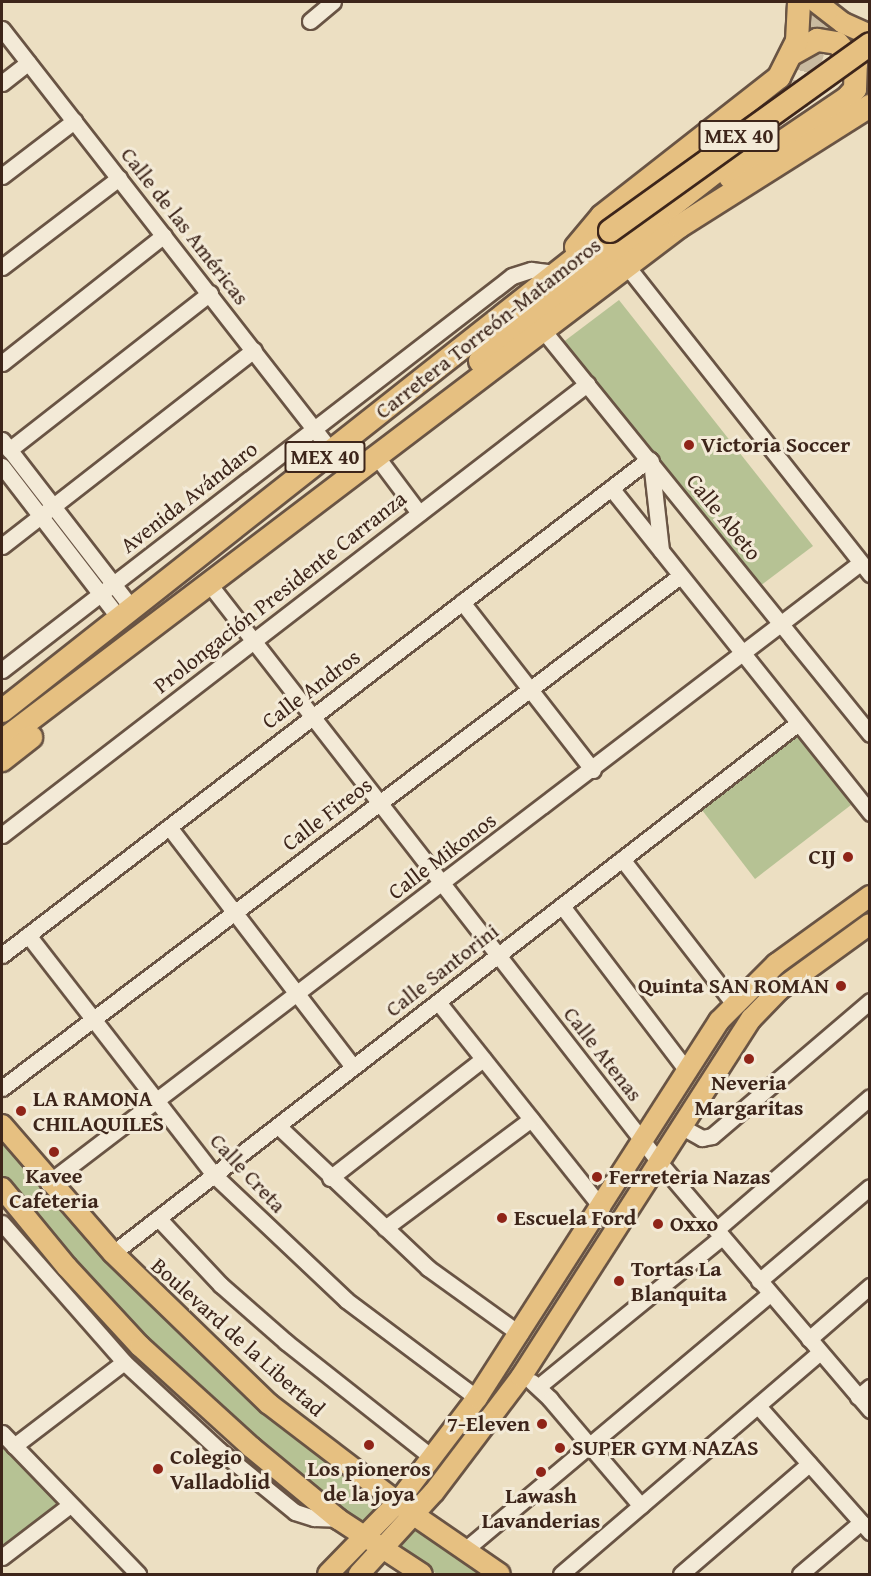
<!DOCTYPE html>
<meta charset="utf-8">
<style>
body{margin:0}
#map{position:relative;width:871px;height:1576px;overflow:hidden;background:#ecdfc2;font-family:"Gentium Book Plus",serif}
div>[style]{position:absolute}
.green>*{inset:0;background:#b6c294}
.highway-tunnel>*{height:22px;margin-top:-11px;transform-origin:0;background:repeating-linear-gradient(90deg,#c9baa0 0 22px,transparent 0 33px)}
.roads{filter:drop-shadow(2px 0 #695444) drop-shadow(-2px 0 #695444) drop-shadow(0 2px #695444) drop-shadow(0 -2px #695444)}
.minor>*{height:15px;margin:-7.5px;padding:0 7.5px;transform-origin:7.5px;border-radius:7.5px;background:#f3ead7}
.major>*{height:20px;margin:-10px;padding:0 10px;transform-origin:10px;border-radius:10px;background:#e6c081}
.highway>*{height:22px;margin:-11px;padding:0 11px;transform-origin:11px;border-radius:11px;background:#e6c081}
.bridges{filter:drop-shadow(2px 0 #3d251a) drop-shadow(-2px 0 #3d251a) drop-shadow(0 2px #3d251a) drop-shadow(0 -2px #3d251a)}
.highway-bridge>*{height:22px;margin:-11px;padding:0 11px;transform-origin:11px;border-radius:11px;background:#e6c081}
.dots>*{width:16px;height:16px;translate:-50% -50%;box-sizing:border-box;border:3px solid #f3ead7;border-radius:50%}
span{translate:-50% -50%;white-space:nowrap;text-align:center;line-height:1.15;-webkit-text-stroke:6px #f3ead7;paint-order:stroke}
.shield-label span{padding:2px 4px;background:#f3ead7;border:2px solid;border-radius:4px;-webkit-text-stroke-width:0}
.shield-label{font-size:21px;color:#3d251a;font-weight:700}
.street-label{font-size:22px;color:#3d251a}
.poi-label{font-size:22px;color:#3d251a;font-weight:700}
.left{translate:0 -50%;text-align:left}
.right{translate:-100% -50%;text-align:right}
.frame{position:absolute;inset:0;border:3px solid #3d251a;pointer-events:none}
</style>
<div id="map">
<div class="green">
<i style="clip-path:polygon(619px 300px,813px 546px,760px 586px,562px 343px)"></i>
<i style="clip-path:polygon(798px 736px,851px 805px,755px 879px,702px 810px)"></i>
<i style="clip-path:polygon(2px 1137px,139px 1293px,385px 1503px,364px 1525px,275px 1457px,167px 1364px,2px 1176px)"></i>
<i style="clip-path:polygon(2px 1447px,62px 1504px,2px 1550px)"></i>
<i style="clip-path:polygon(416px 1526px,482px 1574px,437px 1574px,397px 1547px)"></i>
</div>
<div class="highway-tunnel">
<i style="left:797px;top:104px;width:84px;rotate:-72.6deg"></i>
<i style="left:822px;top:24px;width:22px;rotate:-87deg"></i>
</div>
<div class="roads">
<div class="minor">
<i style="left:310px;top:21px;width:30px;rotate:-40deg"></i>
<i style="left:2px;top:29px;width:536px;rotate:52.04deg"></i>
<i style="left:2px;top:83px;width:33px;rotate:-38deg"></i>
<i style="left:2px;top:176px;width:91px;rotate:-37.4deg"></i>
<i style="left:626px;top:265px;width:394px;rotate:51.7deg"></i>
<i style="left:2px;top:267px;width:147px;rotate:-37.3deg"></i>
<i style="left:542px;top:329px;width:521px;rotate:51deg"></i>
<i style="left:2px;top:363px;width:206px;rotate:-38.3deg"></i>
<i style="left:2px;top:440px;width:212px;rotate:52.3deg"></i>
<i style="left:9px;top:450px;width:255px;rotate:-38deg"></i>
<i style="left:377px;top:457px;width:70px;rotate:53.1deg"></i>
<i style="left:651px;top:461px;width:90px;rotate:83.6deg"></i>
<i style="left:2px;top:466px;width:192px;rotate:52.4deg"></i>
<i style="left:611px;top:488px;width:416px;rotate:51.4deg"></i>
<i style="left:2px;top:546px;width:319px;rotate:-37.9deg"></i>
<i style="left:210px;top:585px;width:731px;rotate:52.11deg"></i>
<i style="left:659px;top:1162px;width:326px;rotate:49.6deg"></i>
<i style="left:462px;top:602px;width:213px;rotate:52.1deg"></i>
<i style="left:2px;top:670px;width:644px;rotate:-37.69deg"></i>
<i style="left:512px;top:276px;width:20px;rotate:-18deg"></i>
<i style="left:531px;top:270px;width:24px;rotate:7deg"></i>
<i style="left:169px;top:827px;width:302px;rotate:52.5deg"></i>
<i style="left:2px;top:835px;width:739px;rotate:-37.63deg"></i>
<i style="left:622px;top:859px;width:183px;rotate:52.3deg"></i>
<i style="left:562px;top:906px;width:208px;rotate:52.8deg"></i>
<i style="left:28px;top:935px;width:304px;rotate:52.2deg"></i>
<i style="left:214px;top:1175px;width:182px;rotate:43.4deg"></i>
<i style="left:346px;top:1300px;width:164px;rotate:36.8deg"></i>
<i style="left:2px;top:955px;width:815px;rotate:-37.47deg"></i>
<i style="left:438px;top:1002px;width:263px;rotate:51.5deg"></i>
<i style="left:2px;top:1088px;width:850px;rotate:-37.06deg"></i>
<i style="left:278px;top:1126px;width:207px;rotate:43.4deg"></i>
<i style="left:428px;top:1268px;width:113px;rotate:35.7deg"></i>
<i style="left:682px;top:1127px;width:23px;rotate:29deg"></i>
<i style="left:702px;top:1138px;width:10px;rotate:-11deg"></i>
<i style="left:712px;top:1136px;width:208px;rotate:-40.5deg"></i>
<i style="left:330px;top:1178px;width:194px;rotate:-37.9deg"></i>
<i style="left:48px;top:1183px;width:1022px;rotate:-37.36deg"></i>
<i style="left:158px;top:1218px;width:92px;rotate:46.8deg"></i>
<i style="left:221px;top:1285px;width:86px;rotate:41.2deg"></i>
<i style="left:286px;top:1342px;width:187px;rotate:38.3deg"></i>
<i style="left:2px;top:1223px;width:185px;rotate:48.7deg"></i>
<i style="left:124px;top:1362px;width:129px;rotate:42.8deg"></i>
<i style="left:219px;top:1450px;width:98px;rotate:39.2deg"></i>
<i style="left:295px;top:1512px;width:20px;rotate:18deg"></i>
<i style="left:314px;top:1518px;width:24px;rotate:2deg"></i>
<i style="left:385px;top:1228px;width:182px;rotate:-36.7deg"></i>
<i style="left:716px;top:1230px;width:203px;rotate:-40.8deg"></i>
<i style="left:113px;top:1253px;width:866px;rotate:-37.73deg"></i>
<i style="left:759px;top:1281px;width:145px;rotate:-40.3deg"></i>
<i style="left:809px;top:1339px;width:81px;rotate:-41deg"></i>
<i style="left:532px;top:1382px;width:25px;rotate:43deg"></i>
<i style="left:550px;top:1399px;width:140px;rotate:49.6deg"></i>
<i style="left:539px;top:1386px;width:236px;rotate:-39.2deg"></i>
<i style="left:858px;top:1397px;width:16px;rotate:-40deg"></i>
<i style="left:758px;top:1406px;width:169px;rotate:48.4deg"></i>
<i style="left:2px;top:1433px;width:196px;rotate:46deg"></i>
<i style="left:14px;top:1446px;width:138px;rotate:-37.4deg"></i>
<i style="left:467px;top:1548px;width:395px;rotate:-40deg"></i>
<i style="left:2px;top:1557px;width:86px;rotate:-37.4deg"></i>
<i style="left:561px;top:1574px;width:341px;rotate:-40.6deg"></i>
<i style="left:681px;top:1574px;width:169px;rotate:-40.7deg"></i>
<i style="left:800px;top:1574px;width:80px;rotate:-40.4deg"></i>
</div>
<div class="major">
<i style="left:816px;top:2px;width:34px;rotate:38deg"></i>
<i style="left:843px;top:23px;width:30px;rotate:24deg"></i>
<i style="left:2px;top:1125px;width:169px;rotate:49.1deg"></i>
<i style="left:113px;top:1253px;width:217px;rotate:44.1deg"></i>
<i style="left:269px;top:1404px;width:183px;rotate:37.4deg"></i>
<i style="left:414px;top:1515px;width:104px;rotate:34.5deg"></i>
<i style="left:2px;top:1188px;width:102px;rotate:50.6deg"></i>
<i style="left:67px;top:1267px;width:108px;rotate:47.3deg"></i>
<i style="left:140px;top:1346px;width:150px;rotate:42.3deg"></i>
<i style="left:251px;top:1447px;width:113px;rotate:39.6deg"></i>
<i style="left:338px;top:1519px;width:100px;rotate:33.2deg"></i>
<i style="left:328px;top:1574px;width:99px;rotate:-45.8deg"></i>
<i style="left:397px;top:1503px;width:132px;rotate:-52.7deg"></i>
<i style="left:477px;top:1398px;width:448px;rotate:-57.3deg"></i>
<i style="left:719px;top:1021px;width:81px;rotate:-45deg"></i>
<i style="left:776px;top:964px;width:116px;rotate:-35.9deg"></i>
<i style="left:359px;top:1574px;width:111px;rotate:-47.6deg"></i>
<i style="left:434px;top:1492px;width:144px;rotate:-52.9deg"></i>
<i style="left:521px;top:1377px;width:426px;rotate:-57.3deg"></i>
<i style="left:751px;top:1019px;width:40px;rotate:-46deg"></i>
<i style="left:779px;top:990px;width:112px;rotate:-36deg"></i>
</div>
<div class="highway">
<i style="left:730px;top:177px;width:141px;rotate:-34deg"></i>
<i style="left:847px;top:98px;width:12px;rotate:-48deg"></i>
<i style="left:855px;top:89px;width:25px;rotate:-88deg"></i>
<i style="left:856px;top:64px;width:28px;rotate:-132deg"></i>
<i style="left:837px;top:43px;width:20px;rotate:-171deg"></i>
<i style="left:817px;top:40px;width:26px;rotate:151deg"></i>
<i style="left:576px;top:247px;width:40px;rotate:-50deg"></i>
<i style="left:602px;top:216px;width:225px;rotate:-38.1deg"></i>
<i style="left:779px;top:77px;width:40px;rotate:-63.4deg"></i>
<i style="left:797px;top:41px;width:39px;rotate:-87deg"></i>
<i style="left:480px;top:361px;width:59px;rotate:-42.3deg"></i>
<i style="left:524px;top:321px;width:274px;rotate:-37.9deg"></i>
<i style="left:2px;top:711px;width:775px;rotate:-38.29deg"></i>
<i style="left:2px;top:741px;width:851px;rotate:-37.22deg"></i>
<i style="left:680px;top:226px;width:225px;rotate:-32.3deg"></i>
<i style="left:2px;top:760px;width:37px;rotate:-38deg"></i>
</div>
</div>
<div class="bridges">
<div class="highway-bridge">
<i style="left:610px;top:231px;width:320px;rotate:-35.7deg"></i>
</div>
</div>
<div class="dots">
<i style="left:689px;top:445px;background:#8f2418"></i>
<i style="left:848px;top:857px;background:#8f2418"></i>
<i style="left:841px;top:986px;background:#8f2418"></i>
<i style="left:749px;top:1059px;background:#8f2418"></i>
<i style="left:21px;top:1111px;background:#8f2418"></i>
<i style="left:54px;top:1152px;background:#8f2418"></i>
<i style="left:597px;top:1177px;background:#8f2418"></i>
<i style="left:502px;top:1218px;background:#8f2418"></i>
<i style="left:658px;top:1224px;background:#8f2418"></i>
<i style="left:619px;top:1281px;background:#8f2418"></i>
<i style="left:542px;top:1424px;background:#8f2418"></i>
<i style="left:369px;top:1445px;background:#8f2418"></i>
<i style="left:560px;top:1448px;background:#8f2418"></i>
<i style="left:158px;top:1469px;background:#8f2418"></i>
<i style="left:541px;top:1472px;background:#8f2418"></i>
</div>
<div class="shield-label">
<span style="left:739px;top:136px">MEX 40</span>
<span style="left:325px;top:457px">MEX 40</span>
</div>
<div class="street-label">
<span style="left:185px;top:226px;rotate:52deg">Calle de las Américas</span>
<span style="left:488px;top:328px;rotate:-38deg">Carretera Torreón-Matamoros</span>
<span style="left:189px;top:497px;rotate:-38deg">Avenida Avándaro</span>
<span style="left:724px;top:517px;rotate:51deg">Calle Abeto</span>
<span style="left:280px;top:592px;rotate:-38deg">Prolongación Presidente Carranza</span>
<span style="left:311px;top:689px;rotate:-37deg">Calle Andros</span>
<span style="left:327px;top:814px;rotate:-37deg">Calle Fireos</span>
<span style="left:442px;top:856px;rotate:-37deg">Calle Mikonos</span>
<span style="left:442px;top:970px;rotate:-38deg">Calle Santorini</span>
<span style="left:603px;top:1054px;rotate:52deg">Calle Atenas</span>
<span style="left:248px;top:1173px;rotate:47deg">Calle Creta</span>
<span style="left:238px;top:1337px;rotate:42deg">Boulevard de la Libertad</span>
</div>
<div class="poi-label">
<span class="left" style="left:701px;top:445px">Victoria Soccer</span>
<span class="right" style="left:836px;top:857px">CIJ</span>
<span class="right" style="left:829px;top:986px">Quinta SAN ROMAN</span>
<span style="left:749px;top:1095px">Neveria<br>Margaritas</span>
<span class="left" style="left:33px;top:1111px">LA RAMONA<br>CHILAQUILES</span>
<span style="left:54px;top:1188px">Kavee<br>Cafeteria</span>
<span class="left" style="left:609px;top:1177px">Ferreteria Nazas</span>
<span class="left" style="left:514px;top:1218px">Escuela Ford</span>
<span class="left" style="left:670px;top:1224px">Oxxo</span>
<span class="left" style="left:631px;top:1281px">Tortas La<br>Blanquita</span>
<span class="right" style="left:530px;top:1424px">7-Eleven</span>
<span class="left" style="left:572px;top:1448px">SUPER GYM NAZAS</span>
<span class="left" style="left:170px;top:1469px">Colegio<br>Valladolid</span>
<span style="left:369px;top:1481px">Los pioneros<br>de la joya</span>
<span style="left:541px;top:1508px">Lawash<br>Lavanderias</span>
</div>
<div class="frame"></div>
</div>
